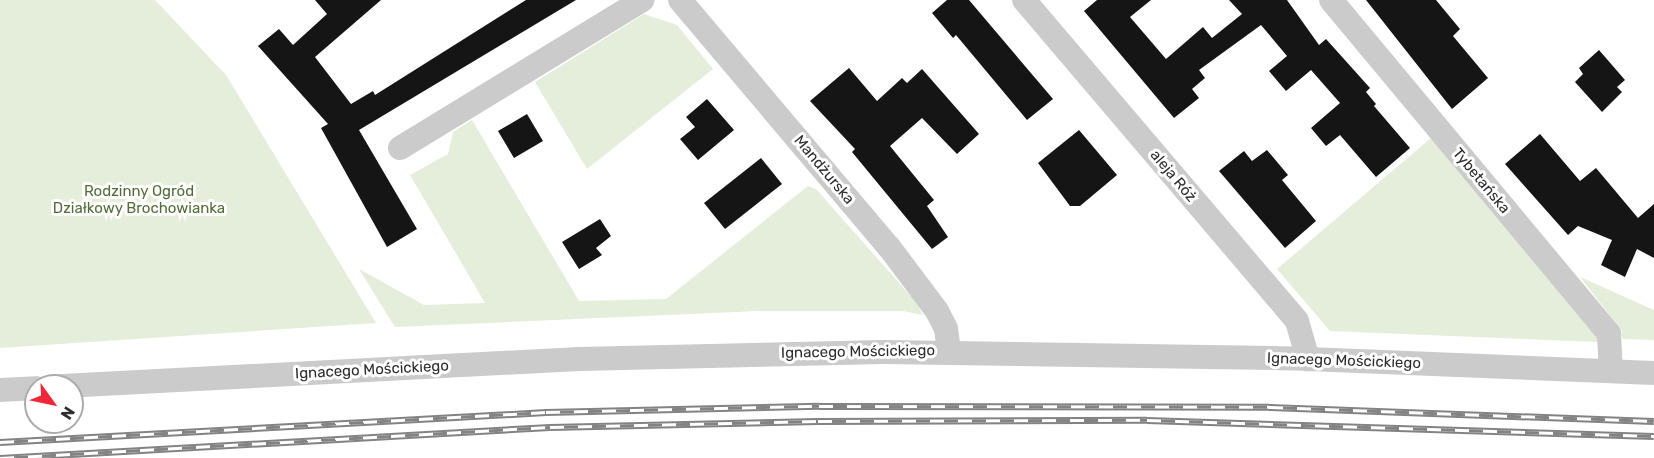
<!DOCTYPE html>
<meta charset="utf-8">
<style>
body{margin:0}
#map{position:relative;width:1654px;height:458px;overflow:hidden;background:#fff;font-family:Rubik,sans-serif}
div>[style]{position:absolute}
.green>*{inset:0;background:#e5eddb}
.building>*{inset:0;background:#151515}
.street>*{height:24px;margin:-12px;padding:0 12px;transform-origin:12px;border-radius:12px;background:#cbcbcb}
.rail>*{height:7px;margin-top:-3.5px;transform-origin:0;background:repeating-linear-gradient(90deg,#fff 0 14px,#838383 0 28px);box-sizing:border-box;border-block:2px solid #838383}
span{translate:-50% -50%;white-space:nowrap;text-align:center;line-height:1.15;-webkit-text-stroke:6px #fff;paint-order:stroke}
.street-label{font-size:15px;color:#2e2e2e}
.park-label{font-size:15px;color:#526d39}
.north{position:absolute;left:24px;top:374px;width:60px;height:60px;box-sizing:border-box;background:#fff;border:2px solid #ababab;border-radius:50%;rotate:123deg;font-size:16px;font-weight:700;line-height:24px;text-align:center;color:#2e2e2e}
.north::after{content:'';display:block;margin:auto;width:21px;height:27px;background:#f02639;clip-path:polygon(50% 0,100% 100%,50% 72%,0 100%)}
</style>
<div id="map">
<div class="green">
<i style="clip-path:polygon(0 0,155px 0,226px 75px,376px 323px,0 348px)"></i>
<i style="clip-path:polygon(644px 14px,677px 25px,713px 69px,587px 169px,535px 82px)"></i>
<i style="clip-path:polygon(472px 120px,579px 301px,666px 299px,808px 186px,816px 189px,916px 302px,923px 315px,903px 311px,758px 311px,395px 327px,359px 269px,424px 305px,485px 303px,410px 175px,448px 154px,453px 132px)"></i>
<i style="clip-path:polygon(1431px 138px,1597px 336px,1598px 342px,1330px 331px,1277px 269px)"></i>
<i style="clip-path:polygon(1580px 277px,1654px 310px,1654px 340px,1622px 339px,1622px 331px)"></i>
</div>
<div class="building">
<i style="clip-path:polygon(315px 0,381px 0,315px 57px,351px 104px,373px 91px,375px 95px,526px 0,576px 0,359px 130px,417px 229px,387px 247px,321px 128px,328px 124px,258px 46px,279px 29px,293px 45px,327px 14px)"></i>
<i style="clip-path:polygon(947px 0,969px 0,1053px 99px,1027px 120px,956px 35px,953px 38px,932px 13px)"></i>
<i style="clip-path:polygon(1097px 0,1151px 0,1130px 17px,1166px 59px,1203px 27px,1212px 38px,1242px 14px,1229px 0,1287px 0,1319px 45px,1326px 39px,1370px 88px,1366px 92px,1376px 104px,1374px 106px,1410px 148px,1376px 177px,1340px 135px,1326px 146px,1311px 128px,1340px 103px,1311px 70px,1286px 91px,1269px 71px,1287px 56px,1261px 25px,1199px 70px,1205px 78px,1192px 89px,1199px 98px,1174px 118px,1084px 11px)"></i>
<i style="clip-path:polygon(1366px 0,1436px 0,1460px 29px,1453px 36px,1488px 78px,1452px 109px)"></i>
<i style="clip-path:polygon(1599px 50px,1625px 80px,1617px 87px,1622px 92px,1602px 112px,1575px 82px,1583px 74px,1579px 68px)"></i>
<i style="clip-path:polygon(849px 68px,877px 101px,902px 78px,907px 83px,922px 69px,979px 134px,957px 154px,922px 118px,890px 146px,934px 200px,927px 206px,948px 237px,932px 249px,852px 152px,855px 149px,810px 101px)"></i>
<i style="clip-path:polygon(707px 99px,734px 130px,698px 160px,680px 139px,695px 127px,686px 117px)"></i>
<i style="clip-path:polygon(527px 114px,543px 141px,514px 158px,498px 131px)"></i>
<i style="clip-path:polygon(1079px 130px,1117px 175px,1080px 206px,1070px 206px,1038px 163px)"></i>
<i style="clip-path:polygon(1540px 134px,1580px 181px,1596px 168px,1638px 218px,1654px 204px,1654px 258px,1637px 249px,1625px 277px,1601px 265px,1612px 240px,1578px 226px,1568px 235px,1505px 164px)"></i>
<i style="clip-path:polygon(1267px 150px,1288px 175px,1282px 180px,1316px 221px,1285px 248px,1219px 171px,1244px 151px,1252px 161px)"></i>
<i style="clip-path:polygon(761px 158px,782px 184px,725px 229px,704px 203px)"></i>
<i style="clip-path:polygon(600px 219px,611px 236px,596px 248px,602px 255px,579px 269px,562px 242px)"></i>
</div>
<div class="street">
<i style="left:680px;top:0;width:324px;rotate:49.8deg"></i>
<i style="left:889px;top:247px;width:80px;rotate:53.1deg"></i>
<i style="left:937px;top:311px;width:20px;rotate:63deg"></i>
<i style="left:946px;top:329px;width:22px;rotate:82deg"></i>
<i style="left:1024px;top:0;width:421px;rotate:49.6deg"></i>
<i style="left:1297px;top:321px;width:40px;rotate:74deg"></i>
<i style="left:1331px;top:0;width:435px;rotate:50.2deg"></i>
<i style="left:1609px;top:334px;width:37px;rotate:87deg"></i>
<i style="left:400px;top:148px;width:284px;rotate:-31.4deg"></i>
<i style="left:63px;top:386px;width:517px;rotate:-3deg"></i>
<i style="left:579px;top:359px;width:304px;rotate:-1.3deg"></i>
<i style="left:883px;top:352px;width:425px;rotate:0.9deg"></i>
<i style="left:1308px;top:359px;width:346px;rotate:2.3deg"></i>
<i style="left:0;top:390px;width:36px;rotate:-3deg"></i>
</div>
<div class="rail">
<i style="left:0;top:442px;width:547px;rotate:-3.14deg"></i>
<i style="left:546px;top:412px;width:273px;rotate:-1.3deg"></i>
<i style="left:819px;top:406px;width:450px;rotate:0.1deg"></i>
<i style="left:1269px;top:407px;width:385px;rotate:2.1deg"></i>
<i style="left:0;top:458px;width:551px;rotate:-3.23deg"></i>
<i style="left:550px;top:427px;width:268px;rotate:-1.3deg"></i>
<i style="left:818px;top:421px;width:329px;rotate:-0.2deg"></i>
<i style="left:1147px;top:420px;width:507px;rotate:1.81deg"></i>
</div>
<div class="street-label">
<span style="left:824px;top:170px;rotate:50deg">Mandżurska</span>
<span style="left:1173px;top:176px;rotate:50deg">aleja Róż</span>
<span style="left:1481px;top:181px;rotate:50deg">Tybetańska</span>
<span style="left:858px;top:352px;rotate:-1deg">Ignacego Mościckiego</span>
<span style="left:1344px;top:361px;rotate:2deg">Ignacego Mościckiego</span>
<span style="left:372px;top:370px;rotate:-3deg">Ignacego Mościckiego</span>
</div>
<div class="park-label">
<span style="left:139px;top:200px">Rodzinny Ogród<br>Działkowy Brochowianka</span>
</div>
<div class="north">N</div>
</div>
